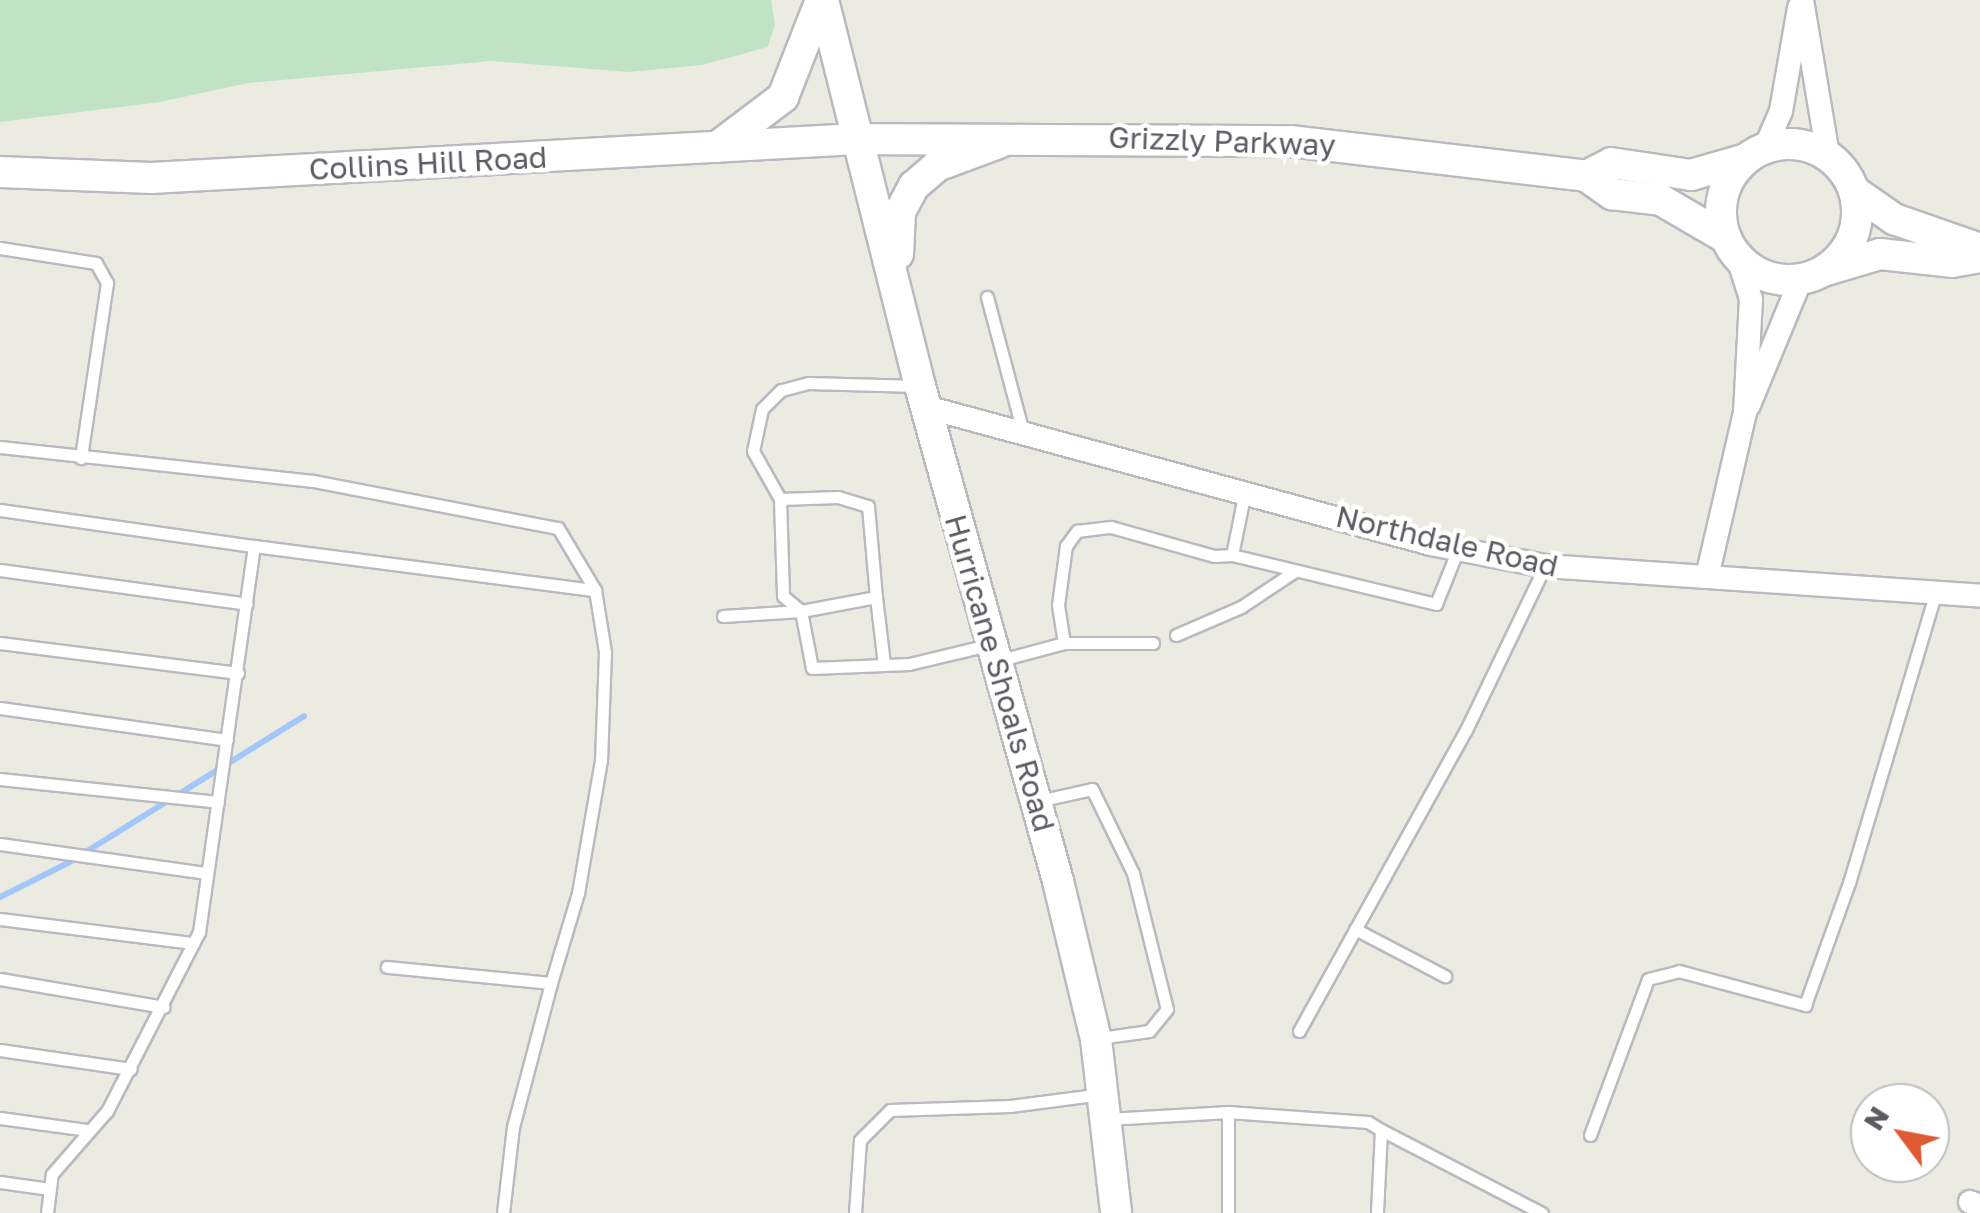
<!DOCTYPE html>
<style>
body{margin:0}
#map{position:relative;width:1980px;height:1213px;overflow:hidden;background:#ecebe1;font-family:"Golos Text",sans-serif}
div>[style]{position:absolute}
.green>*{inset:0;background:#bfe3c4}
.stream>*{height:6px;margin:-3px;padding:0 3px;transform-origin:3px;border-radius:3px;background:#a3c7fa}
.roads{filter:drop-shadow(2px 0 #b9bac0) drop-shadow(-2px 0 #b9bac0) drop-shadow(0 2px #b9bac0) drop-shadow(0 -2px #b9bac0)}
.lane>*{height:11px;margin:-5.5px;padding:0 5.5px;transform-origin:5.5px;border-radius:5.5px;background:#fff}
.street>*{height:22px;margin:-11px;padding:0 11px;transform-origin:11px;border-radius:11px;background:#fff}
.secondary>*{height:30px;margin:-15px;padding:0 15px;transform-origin:15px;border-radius:15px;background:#fff}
.secondary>.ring{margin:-15px;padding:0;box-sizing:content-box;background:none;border:30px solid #fff;border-radius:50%}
span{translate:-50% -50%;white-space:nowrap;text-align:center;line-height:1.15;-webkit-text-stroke:9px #fff;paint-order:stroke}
.street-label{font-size:30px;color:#5a5c62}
.north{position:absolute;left:1850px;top:1083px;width:100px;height:100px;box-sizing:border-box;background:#fff;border:2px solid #bdbec0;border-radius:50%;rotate:302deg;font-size:28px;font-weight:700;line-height:40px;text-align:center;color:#5a5c62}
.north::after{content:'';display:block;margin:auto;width:35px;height:45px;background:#e05a34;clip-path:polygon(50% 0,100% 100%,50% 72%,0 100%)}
</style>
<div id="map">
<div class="green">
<i style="clip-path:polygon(0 0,771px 0,775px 24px,768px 47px,702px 65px,629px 72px,491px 61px,248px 83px,160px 102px,0 122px)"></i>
</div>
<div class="stream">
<i style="left:0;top:897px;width:76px;rotate:-26.6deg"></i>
<i style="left:68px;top:863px;width:278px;rotate:-31.9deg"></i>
</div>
<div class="roads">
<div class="lane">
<i style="left:0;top:248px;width:97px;rotate:8.9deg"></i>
<i style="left:96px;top:263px;width:23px;rotate:61deg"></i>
<i style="left:107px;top:283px;width:177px;rotate:98.5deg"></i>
<i style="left:987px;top:297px;width:140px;rotate:75.1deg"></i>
<i style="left:918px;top:386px;width:110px;rotate:-178.4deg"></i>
<i style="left:808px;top:383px;width:28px;rotate:165deg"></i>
<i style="left:781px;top:390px;width:27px;rotate:135deg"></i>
<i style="left:762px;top:409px;width:43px;rotate:102.1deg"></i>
<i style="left:753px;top:451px;width:55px;rotate:60.6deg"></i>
<i style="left:780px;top:499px;width:58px;rotate:-2deg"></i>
<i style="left:838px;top:497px;width:31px;rotate:17deg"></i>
<i style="left:868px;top:506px;width:91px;rotate:85deg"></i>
<i style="left:876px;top:597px;width:76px;rotate:169.4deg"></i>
<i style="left:801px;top:611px;width:58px;rotate:79.1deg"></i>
<i style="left:812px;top:668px;width:97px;rotate:-2.4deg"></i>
<i style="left:909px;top:664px;width:81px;rotate:-13.5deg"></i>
<i style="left:0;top:447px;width:315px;rotate:6.2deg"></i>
<i style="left:313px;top:481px;width:249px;rotate:10.9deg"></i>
<i style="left:558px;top:528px;width:72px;rotate:59.2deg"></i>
<i style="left:780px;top:499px;width:97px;rotate:88.2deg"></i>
<i style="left:783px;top:596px;width:23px;rotate:40deg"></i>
<i style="left:0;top:510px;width:257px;rotate:8.1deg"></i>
<i style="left:1232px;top:555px;width:210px;rotate:13.5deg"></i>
<i style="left:1436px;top:604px;width:59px;rotate:-68.2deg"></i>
<i style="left:0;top:570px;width:249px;rotate:7.8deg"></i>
<i style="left:876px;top:597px;width:67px;rotate:83.2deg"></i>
<i style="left:723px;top:616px;width:78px;rotate:-3.7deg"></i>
<i style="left:1176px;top:635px;width:71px;rotate:-23.3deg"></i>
<i style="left:1241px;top:607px;width:65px;rotate:-33.7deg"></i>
<i style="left:0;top:643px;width:240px;rotate:7.2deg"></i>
<i style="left:1064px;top:643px;width:89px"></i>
<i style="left:997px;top:661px;width:69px;rotate:-15deg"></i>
<i style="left:1064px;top:643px;width:38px;rotate:-99deg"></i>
<i style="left:1058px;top:605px;width:60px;rotate:-82.3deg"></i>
<i style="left:1066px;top:546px;width:19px;rotate:-54deg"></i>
<i style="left:1077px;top:531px;width:34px;rotate:-7deg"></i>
<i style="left:1111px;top:527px;width:107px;rotate:15.7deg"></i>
<i style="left:1214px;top:556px;width:18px;rotate:-3deg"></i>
<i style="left:1232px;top:555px;width:65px;rotate:-78.5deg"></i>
<i style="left:0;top:708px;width:229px;rotate:8deg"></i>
<i style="left:0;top:779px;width:219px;rotate:6deg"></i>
<i style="left:1038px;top:801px;width:55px;rotate:-12.5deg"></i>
<i style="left:1092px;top:789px;width:93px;rotate:64deg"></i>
<i style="left:1133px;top:873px;width:140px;rotate:76deg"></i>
<i style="left:1167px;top:1009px;width:28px;rotate:129deg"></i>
<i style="left:1149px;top:1031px;width:49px;rotate:171.9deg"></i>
<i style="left:0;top:844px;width:209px;rotate:8deg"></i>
<i style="left:0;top:919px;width:195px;rotate:7.1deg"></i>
<i style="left:1355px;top:929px;width:102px;rotate:27.6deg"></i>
<i style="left:0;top:979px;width:166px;rotate:9.7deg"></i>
<i style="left:1299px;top:1031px;width:344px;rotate:-61deg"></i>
<i style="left:1466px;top:730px;width:182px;rotate:-64.3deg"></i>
<i style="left:0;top:1050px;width:132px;rotate:8.3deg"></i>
<i style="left:0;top:1118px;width:89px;rotate:7.8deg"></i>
<i style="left:1108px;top:1119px;width:120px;rotate:-3.3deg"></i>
<i style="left:1381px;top:1130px;width:181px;rotate:27.3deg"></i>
<i style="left:1590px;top:1135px;width:166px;rotate:-69.6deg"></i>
<i style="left:1648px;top:979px;width:32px;rotate:-14deg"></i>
<i style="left:1679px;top:971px;width:131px;rotate:15.1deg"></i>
<i style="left:1805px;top:1005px;width:130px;rotate:-70.2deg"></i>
<i style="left:1849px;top:883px;width:302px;rotate:-73.4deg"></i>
<i style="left:0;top:1182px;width:50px;rotate:8deg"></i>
<i style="left:47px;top:1213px;width:39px;rotate:-83deg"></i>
<i style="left:52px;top:1174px;width:84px;rotate:-48.9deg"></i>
<i style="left:107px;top:1111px;width:201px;rotate:-62.8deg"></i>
<i style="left:199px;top:932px;width:390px;rotate:-81.9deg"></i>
<i style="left:254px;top:546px;width:344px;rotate:7.4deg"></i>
<i style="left:595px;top:590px;width:63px;rotate:80.8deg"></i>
<i style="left:605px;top:652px;width:108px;rotate:92.1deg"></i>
<i style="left:601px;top:760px;width:135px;rotate:99.8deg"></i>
<i style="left:578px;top:893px;width:94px;rotate:106.7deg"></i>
<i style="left:551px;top:983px;width:165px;rotate:-174.4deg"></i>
<i style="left:503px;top:1213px;width:87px;rotate:-83.4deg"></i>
<i style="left:513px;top:1127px;width:149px;rotate:-75.2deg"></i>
<i style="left:855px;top:1213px;width:73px;rotate:-86.1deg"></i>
<i style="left:860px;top:1140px;width:42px;rotate:-45deg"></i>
<i style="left:890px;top:1110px;width:120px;rotate:-1.9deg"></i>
<i style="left:1010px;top:1106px;width:94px;rotate:-7.4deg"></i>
<i style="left:1228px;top:1213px;width:101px;rotate:-90deg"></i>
<i style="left:1228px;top:1112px;width:140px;rotate:4.1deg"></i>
<i style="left:1368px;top:1122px;width:15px;rotate:32deg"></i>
<i style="left:1381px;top:1130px;width:83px;rotate:92.8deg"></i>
</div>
<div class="street">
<i style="left:1802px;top:0;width:157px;rotate:80.5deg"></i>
<i style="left:1765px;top:148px;width:40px;rotate:-66.6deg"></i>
<i style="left:1781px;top:111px;width:105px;rotate:-80.1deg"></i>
<i style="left:1749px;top:405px;width:136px;rotate:-67.6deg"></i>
<i style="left:926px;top:407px;width:523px;rotate:15.18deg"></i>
<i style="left:1431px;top:544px;width:116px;rotate:10.9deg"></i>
<i style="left:1545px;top:566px;width:436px;rotate:3.9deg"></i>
<i style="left:1707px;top:577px;width:168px;rotate:-77deg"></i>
<i style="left:1745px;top:413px;width:114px;rotate:-87deg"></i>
<i style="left:1751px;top:299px;width:43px;rotate:-107.6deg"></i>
<i style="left:1970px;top:1202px;width:11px;rotate:22deg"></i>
</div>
<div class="secondary">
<i style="left:823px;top:0;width:398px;rotate:75.9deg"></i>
<i style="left:920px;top:386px;width:514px;rotate:74.42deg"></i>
<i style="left:1058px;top:881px;width:163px;rotate:76.5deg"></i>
<i style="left:1096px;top:1039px;width:175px;rotate:83.4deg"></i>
<i class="ring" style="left:1721px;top:144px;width:106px;height:106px"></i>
<i style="left:717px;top:147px;width:83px;rotate:-37.1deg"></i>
<i style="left:783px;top:97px;width:104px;rotate:-68.6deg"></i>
<i style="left:0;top:172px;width:151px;rotate:2.3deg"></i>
<i style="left:151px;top:178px;width:707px;rotate:-3.16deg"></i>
<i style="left:857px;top:139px;width:433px;rotate:0.3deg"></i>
<i style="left:1290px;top:141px;width:298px;rotate:6.7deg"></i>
<i style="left:1586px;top:176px;width:32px;rotate:35deg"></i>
<i style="left:1612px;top:194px;width:49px;rotate:7deg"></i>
<i style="left:1661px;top:200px;width:75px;rotate:30.3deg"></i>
<i style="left:1586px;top:176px;width:28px;rotate:-27deg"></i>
<i style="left:1611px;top:163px;width:81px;rotate:8.5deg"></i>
<i style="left:1691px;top:175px;width:57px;rotate:-16.2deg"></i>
<i style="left:1854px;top:191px;width:49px;rotate:35deg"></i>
<i style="left:1894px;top:219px;width:91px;rotate:19.2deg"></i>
<i style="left:898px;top:254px;width:42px;rotate:-87.3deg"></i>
<i style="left:900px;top:212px;width:30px;rotate:-62deg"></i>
<i style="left:914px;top:186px;width:30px;rotate:-41deg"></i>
<i style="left:937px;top:166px;width:66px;rotate:-20.4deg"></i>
<i style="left:1826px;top:270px;width:56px;rotate:-16.5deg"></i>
<i style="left:1880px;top:254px;width:72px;rotate:6.3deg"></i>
<i style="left:1952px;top:262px;width:28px;rotate:-10deg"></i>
</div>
</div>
<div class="street-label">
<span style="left:1222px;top:141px;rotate:2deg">Grizzly Parkway</span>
<span style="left:428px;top:163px;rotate:-3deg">Collins Hill Road</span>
<span style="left:1447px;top:541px;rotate:13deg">Northdale Road</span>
<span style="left:1000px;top:673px;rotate:74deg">Hurricane Shoals Road</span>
</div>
<div class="north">N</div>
</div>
